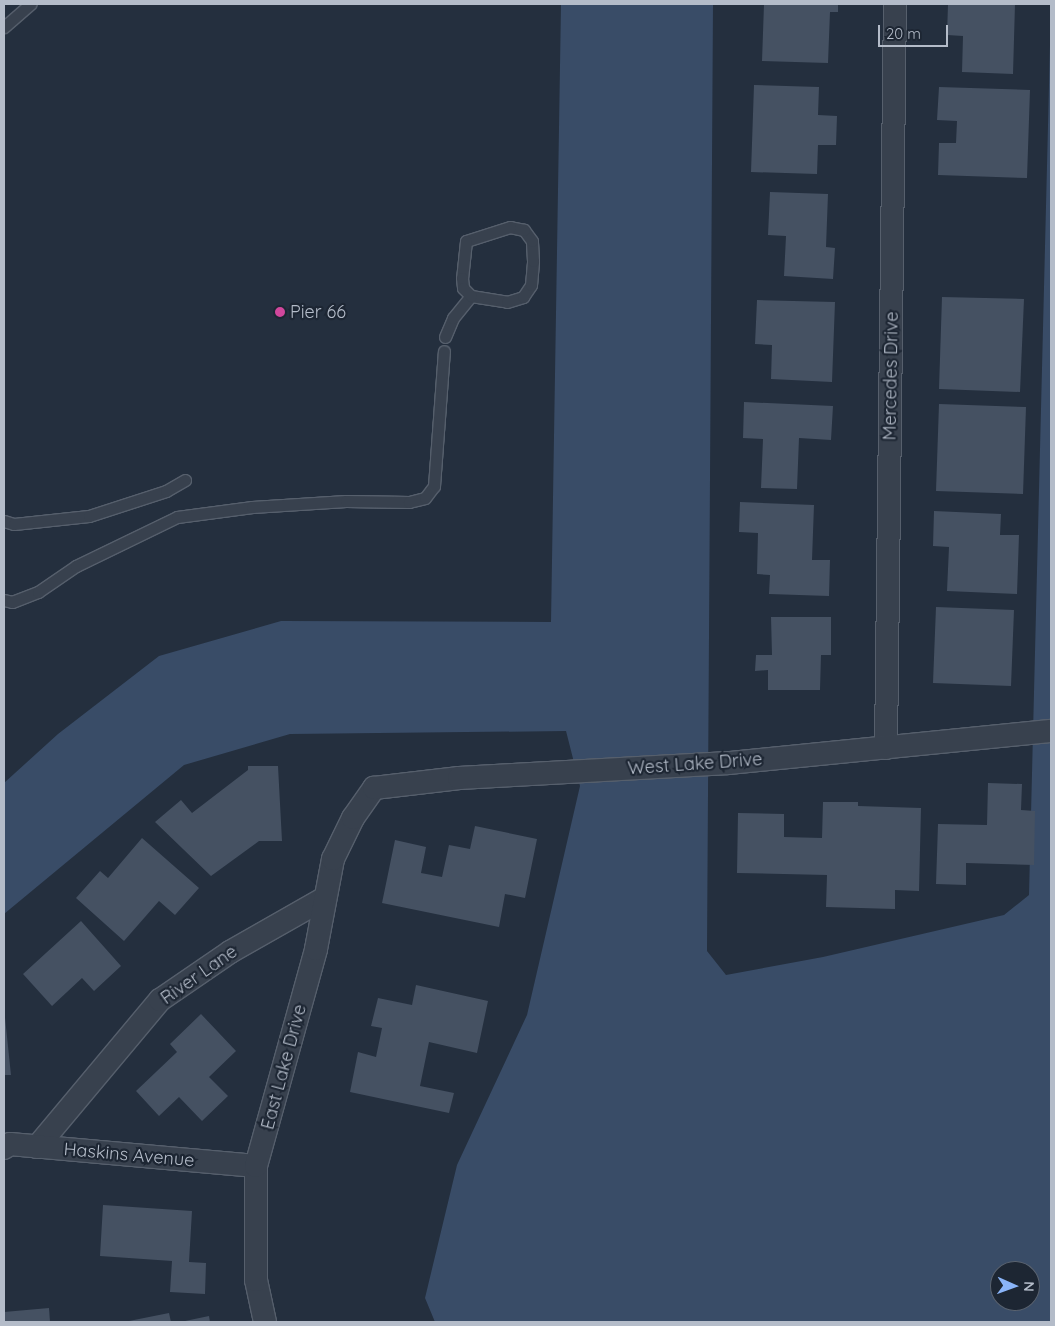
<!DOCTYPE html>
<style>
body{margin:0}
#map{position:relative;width:1055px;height:1326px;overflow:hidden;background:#242f3e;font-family:Quicksand,sans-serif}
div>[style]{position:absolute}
.water>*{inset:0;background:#394c67}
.building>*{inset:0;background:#455162}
.roads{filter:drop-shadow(1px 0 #565f6c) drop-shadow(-1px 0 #565f6c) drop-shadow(0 1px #565f6c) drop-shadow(0 -1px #565f6c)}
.service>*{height:11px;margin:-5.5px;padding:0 5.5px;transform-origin:5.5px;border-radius:5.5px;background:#38414e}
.minor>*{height:22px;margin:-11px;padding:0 11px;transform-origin:11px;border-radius:11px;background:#38414e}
.dots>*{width:14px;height:14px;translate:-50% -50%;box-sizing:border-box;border:2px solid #1d2633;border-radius:50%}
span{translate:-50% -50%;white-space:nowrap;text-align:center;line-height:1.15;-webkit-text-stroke:4.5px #1d2633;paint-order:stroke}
.poi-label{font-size:18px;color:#b4bcc9}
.left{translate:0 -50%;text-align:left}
.street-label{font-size:18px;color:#b4bcc9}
.frame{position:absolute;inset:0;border:5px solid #b4bcc9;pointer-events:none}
.north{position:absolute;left:990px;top:1261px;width:50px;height:50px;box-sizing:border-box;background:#1d2633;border:1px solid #59626f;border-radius:50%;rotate:92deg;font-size:14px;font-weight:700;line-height:20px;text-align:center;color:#b4bcc9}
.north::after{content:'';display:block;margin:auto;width:18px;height:22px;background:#8ab4f8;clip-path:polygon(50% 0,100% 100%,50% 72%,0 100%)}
.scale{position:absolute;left:878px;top:25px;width:70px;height:22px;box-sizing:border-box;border:2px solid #b4bcc9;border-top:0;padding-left:6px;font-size:15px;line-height:18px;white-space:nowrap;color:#b4bcc9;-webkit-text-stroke:4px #1d2633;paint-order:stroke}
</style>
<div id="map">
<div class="water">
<i style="clip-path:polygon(evenodd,561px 4px,713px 4px,707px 951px,726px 975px,823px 957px,1004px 915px,1029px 895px,1051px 4px,1051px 1322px,435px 1322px,425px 1298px,457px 1165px,527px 1015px,580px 786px,566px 731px,290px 734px,184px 765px,4px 914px,4px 783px,58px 734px,159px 656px,281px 621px,551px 622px,561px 4px,1000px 1271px,1030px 1271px,1030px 1301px,1000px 1301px,1000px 1271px)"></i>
</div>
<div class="building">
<i style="clip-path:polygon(764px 4px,838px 4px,838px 12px,830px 12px,828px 63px,762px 61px)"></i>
<i style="clip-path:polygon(948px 4px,1015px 4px,1013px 74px,962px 72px,963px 36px,947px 35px)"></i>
<i style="clip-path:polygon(754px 85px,819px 87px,818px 115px,837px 116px,836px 145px,818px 145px,817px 174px,751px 172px)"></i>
<i style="clip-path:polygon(939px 87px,1030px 90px,1027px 178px,938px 175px,939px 143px,956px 143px,957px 121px,937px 120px)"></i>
<i style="clip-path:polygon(770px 192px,828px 194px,826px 247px,835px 248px,833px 279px,784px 276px,786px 236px,768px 235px)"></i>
<i style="clip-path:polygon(942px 297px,1024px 299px,1020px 392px,939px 389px)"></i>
<i style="clip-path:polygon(757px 300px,835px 302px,832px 382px,771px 379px,772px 345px,755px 344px)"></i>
<i style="clip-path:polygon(744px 402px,833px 406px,831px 440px,799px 438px,797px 489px,761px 488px,763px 439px,743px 438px)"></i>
<i style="clip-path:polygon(939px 404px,1026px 407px,1023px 494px,936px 491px)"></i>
<i style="clip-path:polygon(740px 502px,814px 505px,812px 560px,830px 560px,829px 596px,769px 594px,770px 575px,757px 574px,758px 533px,739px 532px)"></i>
<i style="clip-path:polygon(934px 511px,1001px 514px,1000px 535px,1019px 535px,1017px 594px,947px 591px,949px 547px,933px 546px)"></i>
<i style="clip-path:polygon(936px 607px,1014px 610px,1011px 686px,933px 683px)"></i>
<i style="clip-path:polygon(771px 617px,831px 617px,831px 655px,821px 655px,820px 690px,768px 690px,768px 670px,755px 671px,756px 655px,772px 655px)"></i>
<i style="clip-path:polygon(248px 766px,278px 766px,282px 841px,259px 841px,211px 876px,155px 822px,181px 800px,192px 813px,248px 770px)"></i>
<i style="clip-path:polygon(988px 783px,1022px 784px,1021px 810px,1035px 811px,1034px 865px,966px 863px,966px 885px,936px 884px,938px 824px,987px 825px)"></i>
<i style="clip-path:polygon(823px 802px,858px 802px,858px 806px,921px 808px,919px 891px,895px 890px,895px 909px,826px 907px,827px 875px,737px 873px,738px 813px,784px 814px,784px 837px,822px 838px)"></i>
<i style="clip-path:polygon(475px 826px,537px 839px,525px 898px,505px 894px,499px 927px,382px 903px,395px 840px,426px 847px,421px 873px,442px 877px,449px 845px,470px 849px)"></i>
<i style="clip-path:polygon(142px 838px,199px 888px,175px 915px,159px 901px,124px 941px,76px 898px,100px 871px,108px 878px)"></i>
<i style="clip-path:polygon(81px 921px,121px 966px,94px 991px,82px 978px,52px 1006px,23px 974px)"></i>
<i style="clip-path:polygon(416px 985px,488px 1001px,477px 1053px,429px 1042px,420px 1086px,454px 1093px,449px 1113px,350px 1092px,358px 1052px,376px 1057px,382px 1028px,371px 1026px,378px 998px,412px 1005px)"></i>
<i style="clip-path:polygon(4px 1008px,11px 1075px,4px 1075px)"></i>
<i style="clip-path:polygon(201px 1014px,236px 1051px,209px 1077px,228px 1096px,202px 1121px,179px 1097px,159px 1116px,136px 1091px,177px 1052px,170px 1044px)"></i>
<i style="clip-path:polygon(103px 1205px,192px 1211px,189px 1262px,206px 1263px,205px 1294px,170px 1292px,172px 1261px,100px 1256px)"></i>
<i style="clip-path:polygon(49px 1308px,50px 1322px,4px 1322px,4px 1312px)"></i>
<i style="clip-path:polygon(169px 1313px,171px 1322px,129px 1322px,129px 1321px)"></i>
<i style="clip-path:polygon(209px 1316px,210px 1322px,186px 1322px,185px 1321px)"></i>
</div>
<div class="roads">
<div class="service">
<i style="left:4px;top:27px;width:35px;rotate:-41deg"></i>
<i style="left:445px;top:337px;width:21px;rotate:-67deg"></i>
<i style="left:453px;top:318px;width:28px;rotate:-51deg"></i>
<i style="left:471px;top:296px;width:36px;rotate:9deg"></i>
<i style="left:507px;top:302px;width:17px;rotate:-17deg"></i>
<i style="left:523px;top:297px;width:14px;rotate:-56deg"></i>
<i style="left:531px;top:285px;width:24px;rotate:-85deg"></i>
<i style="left:533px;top:261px;width:20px;rotate:-93deg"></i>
<i style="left:532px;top:241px;width:14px;rotate:-126deg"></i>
<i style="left:524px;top:230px;width:14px;rotate:-168deg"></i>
<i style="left:510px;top:227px;width:46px;rotate:162.3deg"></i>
<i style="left:466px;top:241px;width:37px;rotate:96deg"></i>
<i style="left:462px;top:278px;width:10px;rotate:84deg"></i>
<i style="left:463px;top:288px;width:11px;rotate:45deg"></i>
<i style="left:4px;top:521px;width:10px;rotate:17deg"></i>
<i style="left:14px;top:524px;width:75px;rotate:-6.1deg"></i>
<i style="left:89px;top:516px;width:81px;rotate:-18deg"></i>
<i style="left:166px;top:491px;width:22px;rotate:-30deg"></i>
<i style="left:4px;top:600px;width:8px;rotate:14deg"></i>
<i style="left:12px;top:602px;width:28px;rotate:-21deg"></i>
<i style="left:38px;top:592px;width:46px;rotate:-34.4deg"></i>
<i style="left:76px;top:566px;width:112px;rotate:-25.9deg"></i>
<i style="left:177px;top:517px;width:76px;rotate:-7.6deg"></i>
<i style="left:252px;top:507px;width:94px;rotate:-3.7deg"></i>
<i style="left:346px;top:501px;width:63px;rotate:0.9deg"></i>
<i style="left:409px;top:502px;width:16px;rotate:-14deg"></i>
<i style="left:425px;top:498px;width:15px;rotate:-53deg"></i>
<i style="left:434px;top:486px;width:135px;rotate:-85.8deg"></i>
</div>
<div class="minor">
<i style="left:886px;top:748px;width:744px;rotate:-89.31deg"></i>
<i style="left:37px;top:1147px;width:192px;rotate:-50.1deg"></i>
<i style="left:160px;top:1000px;width:85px;rotate:-34.4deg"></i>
<i style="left:230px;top:952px;width:109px;rotate:-29.6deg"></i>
<i style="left:4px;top:1148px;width:7px;rotate:-34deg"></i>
<i style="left:10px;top:1144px;width:247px;rotate:5.1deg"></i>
<i style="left:265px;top:1322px;width:43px;rotate:-102.1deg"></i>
<i style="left:256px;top:1280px;width:114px;rotate:-90deg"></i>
<i style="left:256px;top:1166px;width:225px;rotate:-74.5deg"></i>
<i style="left:316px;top:949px;width:92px;rotate:-79.3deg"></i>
<i style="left:333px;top:859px;width:46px;rotate:-64deg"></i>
<i style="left:353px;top:818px;width:37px;rotate:-55deg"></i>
<i style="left:374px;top:788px;width:86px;rotate:-6.7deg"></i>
<i style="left:459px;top:778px;width:270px;rotate:-3.2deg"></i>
<i style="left:729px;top:763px;width:324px;rotate:-5.7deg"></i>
</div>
</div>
<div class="dots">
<i style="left:280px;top:312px;background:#d1479c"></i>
</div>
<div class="poi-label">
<span class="left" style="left:290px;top:312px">Pier 66</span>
</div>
<div class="street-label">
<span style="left:891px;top:376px;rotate:-89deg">Mercedes Drive</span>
<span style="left:695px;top:764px;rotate:-4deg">West Lake Drive</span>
<span style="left:199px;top:975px;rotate:-35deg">River Lane</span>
<span style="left:284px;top:1067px;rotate:-75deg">East Lake Drive</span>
<span style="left:129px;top:1155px;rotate:5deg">Haskins Avenue</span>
</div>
<div class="frame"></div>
<div class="north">N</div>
<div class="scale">20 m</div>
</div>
